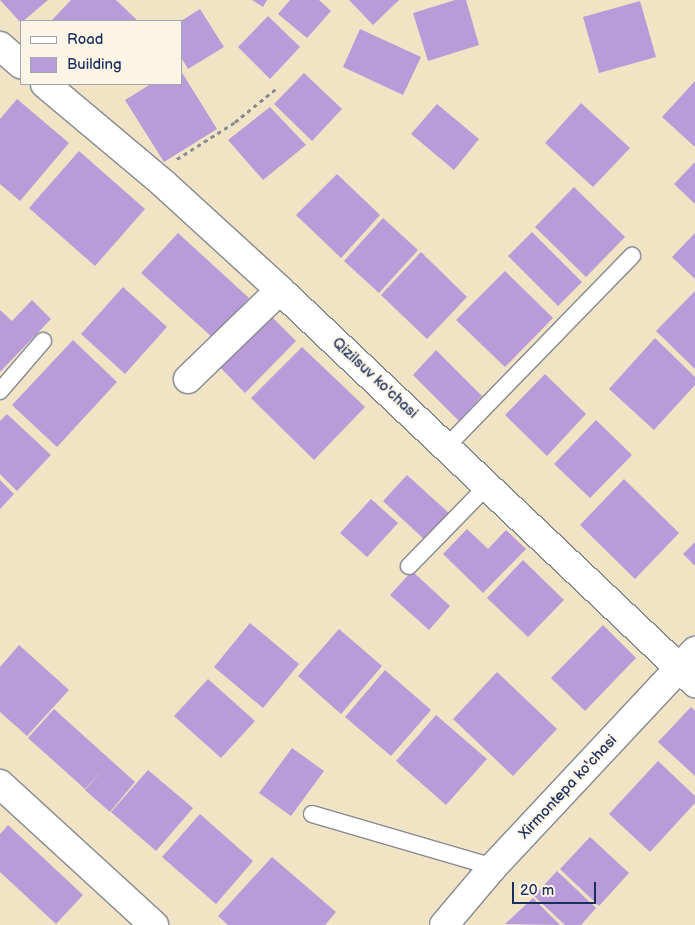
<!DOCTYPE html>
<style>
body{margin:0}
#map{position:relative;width:695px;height:925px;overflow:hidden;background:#f0e4c5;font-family:"Balsamiq Sans",sans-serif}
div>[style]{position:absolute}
.building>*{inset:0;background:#b89bd8}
.path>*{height:3px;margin-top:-1.5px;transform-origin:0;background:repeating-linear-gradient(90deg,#868a92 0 4px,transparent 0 8px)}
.roads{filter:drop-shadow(1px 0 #868a92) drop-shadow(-1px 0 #868a92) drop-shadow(0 1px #868a92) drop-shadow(0 -1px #868a92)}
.service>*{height:16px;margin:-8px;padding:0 8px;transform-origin:8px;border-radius:8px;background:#fff}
.minor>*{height:28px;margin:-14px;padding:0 14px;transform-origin:14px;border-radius:14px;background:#fff}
.tertiary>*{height:28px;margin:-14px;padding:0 14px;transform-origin:14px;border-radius:14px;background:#fff}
span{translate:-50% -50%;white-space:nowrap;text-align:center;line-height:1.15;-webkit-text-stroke:4px #fcf5e5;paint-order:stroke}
.street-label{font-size:15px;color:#1b2f5e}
.legend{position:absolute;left:20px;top:20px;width:162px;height:65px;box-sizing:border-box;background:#fcf5e5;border:1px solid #a2a6af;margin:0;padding:6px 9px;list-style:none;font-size:15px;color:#1b2f5e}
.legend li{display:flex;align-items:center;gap:10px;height:25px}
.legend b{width:25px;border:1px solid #a2a6af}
.scale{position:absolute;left:512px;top:882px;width:84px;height:22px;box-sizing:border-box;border:2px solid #1b2f5e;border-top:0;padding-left:6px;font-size:15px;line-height:18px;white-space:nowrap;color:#1b2f5e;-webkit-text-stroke:4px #fcf5e5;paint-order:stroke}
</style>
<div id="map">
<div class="building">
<i style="clip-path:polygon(0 0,48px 0,21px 23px)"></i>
<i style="clip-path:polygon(71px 0,116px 0,138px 21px,51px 21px)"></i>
<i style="clip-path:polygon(252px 0,267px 0,263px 7px)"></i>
<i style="clip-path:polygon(290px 0,319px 0,331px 11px,307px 38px,278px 14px)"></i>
<i style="clip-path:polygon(349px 0,399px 0,373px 25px)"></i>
<i style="clip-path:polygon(455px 0,466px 0,479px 45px,428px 61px,413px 13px)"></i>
<i style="clip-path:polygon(640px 1px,656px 57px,599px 73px,583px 17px)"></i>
<i style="clip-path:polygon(200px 9px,224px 47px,188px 69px,181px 57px,181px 21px)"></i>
<i style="clip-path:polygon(268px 16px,300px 47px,270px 79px,238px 47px)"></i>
<i style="clip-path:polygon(360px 29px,421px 57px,403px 95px,343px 67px)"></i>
<i style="clip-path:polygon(181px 71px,217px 129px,164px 162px,125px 100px,151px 84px,181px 84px)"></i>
<i style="clip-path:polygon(304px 73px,342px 109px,312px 141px,274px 104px)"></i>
<i style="clip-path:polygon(695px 81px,695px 147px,662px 117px)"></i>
<i style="clip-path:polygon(17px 99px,69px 143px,20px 201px,0 184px,0 119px)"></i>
<i style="clip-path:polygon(581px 103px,630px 148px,593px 187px,545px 143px)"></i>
<i style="clip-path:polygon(437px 104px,479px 139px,454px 170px,411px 134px)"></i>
<i style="clip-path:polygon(270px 107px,306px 145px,263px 180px,228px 140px)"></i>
<i style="clip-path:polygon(79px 151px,145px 209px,95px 266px,29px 208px)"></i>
<i style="clip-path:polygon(695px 162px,695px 204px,674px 184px)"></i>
<i style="clip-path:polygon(337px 174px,380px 215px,341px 258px,296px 215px)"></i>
<i style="clip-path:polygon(574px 187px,625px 237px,586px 277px,535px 227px)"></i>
<i style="clip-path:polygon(383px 218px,418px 250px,379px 293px,344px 261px)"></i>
<i style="clip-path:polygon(532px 232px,582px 282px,558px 306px,508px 256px)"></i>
<i style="clip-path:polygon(178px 233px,249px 298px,213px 338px,141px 273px)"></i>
<i style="clip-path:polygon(695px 233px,695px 279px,672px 257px)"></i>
<i style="clip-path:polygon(421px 252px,467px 297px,427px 339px,381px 295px)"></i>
<i style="clip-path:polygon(505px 271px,553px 318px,505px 367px,456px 320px)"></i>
<i style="clip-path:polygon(123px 287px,167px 327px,125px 374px,81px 334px)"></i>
<i style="clip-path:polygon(695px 291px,695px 369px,656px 331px)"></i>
<i style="clip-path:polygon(32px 300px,51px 319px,0 372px,0 310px,12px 321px)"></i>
<i style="clip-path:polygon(270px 315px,296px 341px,245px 393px,219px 366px)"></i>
<i style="clip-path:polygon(655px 338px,695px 377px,695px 385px,654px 430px,609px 389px)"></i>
<i style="clip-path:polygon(73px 340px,117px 382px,57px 447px,12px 405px)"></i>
<i style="clip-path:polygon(302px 347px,365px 407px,314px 460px,251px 398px)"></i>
<i style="clip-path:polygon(436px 350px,482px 396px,459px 421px,413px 375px)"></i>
<i style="clip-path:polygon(545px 374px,586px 414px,547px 456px,505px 415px)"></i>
<i style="clip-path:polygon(7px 414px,51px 455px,17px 491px,0 474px,0 421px)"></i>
<i style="clip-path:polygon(596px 420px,632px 455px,590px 498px,554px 464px)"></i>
<i style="clip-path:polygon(407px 475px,451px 515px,427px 542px,383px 501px)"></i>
<i style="clip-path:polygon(624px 479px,679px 533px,635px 579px,580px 525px)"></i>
<i style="clip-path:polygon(0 480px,14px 494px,0 509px)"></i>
<i style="clip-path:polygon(371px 499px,398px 523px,367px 557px,340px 533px)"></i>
<i style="clip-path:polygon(467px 529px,488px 549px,506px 530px,526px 549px,483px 593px,443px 554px)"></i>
<i style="clip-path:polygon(695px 542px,695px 566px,683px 554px)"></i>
<i style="clip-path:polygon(523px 560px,564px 600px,528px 637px,487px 598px)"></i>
<i style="clip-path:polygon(412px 571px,450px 606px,429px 630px,390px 595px)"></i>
<i style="clip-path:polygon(250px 623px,299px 664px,263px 708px,214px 667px)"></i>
<i style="clip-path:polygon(603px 625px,636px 658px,585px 711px,551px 678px)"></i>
<i style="clip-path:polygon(339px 629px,382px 666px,341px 714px,298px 676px)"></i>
<i style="clip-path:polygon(19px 645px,69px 690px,27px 736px,0 712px,0 667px)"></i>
<i style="clip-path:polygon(385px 670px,431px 710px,391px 756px,345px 717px)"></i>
<i style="clip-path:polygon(497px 672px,557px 729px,513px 776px,453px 719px)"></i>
<i style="clip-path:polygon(208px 679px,255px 721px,221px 758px,174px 716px)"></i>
<i style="clip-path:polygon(691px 707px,695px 711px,695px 776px,658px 742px)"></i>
<i style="clip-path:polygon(54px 709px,135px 782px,110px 812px,85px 790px,105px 767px,85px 789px,28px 738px)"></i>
<i style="clip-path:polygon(436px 715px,487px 759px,446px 805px,396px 761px)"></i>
<i style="clip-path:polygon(292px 748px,324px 771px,291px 816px,259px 793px)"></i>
<i style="clip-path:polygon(658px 761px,695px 796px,695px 803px,650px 852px,609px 814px)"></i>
<i style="clip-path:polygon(148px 770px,193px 808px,156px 851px,111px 812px)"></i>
<i style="clip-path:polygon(200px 814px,253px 861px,216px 904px,162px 857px)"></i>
<i style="clip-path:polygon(8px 825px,83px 895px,56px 924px,0 872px,0 834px)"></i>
<i style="clip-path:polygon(590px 837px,629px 873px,599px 906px,560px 869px)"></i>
<i style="clip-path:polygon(272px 857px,336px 912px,325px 925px,228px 925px,218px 916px)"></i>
<i style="clip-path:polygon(557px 871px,596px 908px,581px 925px,565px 925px,534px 896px)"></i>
<i style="clip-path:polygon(533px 898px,560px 925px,505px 924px)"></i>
</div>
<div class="path">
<i style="left:177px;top:159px;width:69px;rotate:-32.5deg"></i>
<i style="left:235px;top:122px;width:55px;rotate:-39.1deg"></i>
</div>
<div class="roads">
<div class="service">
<i style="left:0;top:391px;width:66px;rotate:-49.3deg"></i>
<i style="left:448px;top:445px;width:264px;rotate:-45.8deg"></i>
<i style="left:409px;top:566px;width:113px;rotate:-45.7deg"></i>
<i style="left:312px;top:814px;width:189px;rotate:16.3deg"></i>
</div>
<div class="minor">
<i style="left:0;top:46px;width:28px;rotate:41deg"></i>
<i style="left:45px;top:84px;width:155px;rotate:40deg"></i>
<i style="left:164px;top:184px;width:157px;rotate:42.4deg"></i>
<i style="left:280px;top:290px;width:572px;rotate:43.44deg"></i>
<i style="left:188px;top:379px;width:128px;rotate:-44.1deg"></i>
<i style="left:0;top:784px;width:209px;rotate:42.5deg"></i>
</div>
<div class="tertiary">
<i style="left:444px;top:925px;width:76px;rotate:-49.8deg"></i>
<i style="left:493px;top:867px;width:296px;rotate:-46.9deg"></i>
</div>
</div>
<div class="street-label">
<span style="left:375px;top:378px;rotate:43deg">Qizilsuv ko'chasi</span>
<span style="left:568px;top:787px;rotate:-47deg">Xirmontepa ko'chasi</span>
</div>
<ul class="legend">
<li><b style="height:6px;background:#fff"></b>Road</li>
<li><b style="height:14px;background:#b89bd8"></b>Building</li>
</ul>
<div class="scale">20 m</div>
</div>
